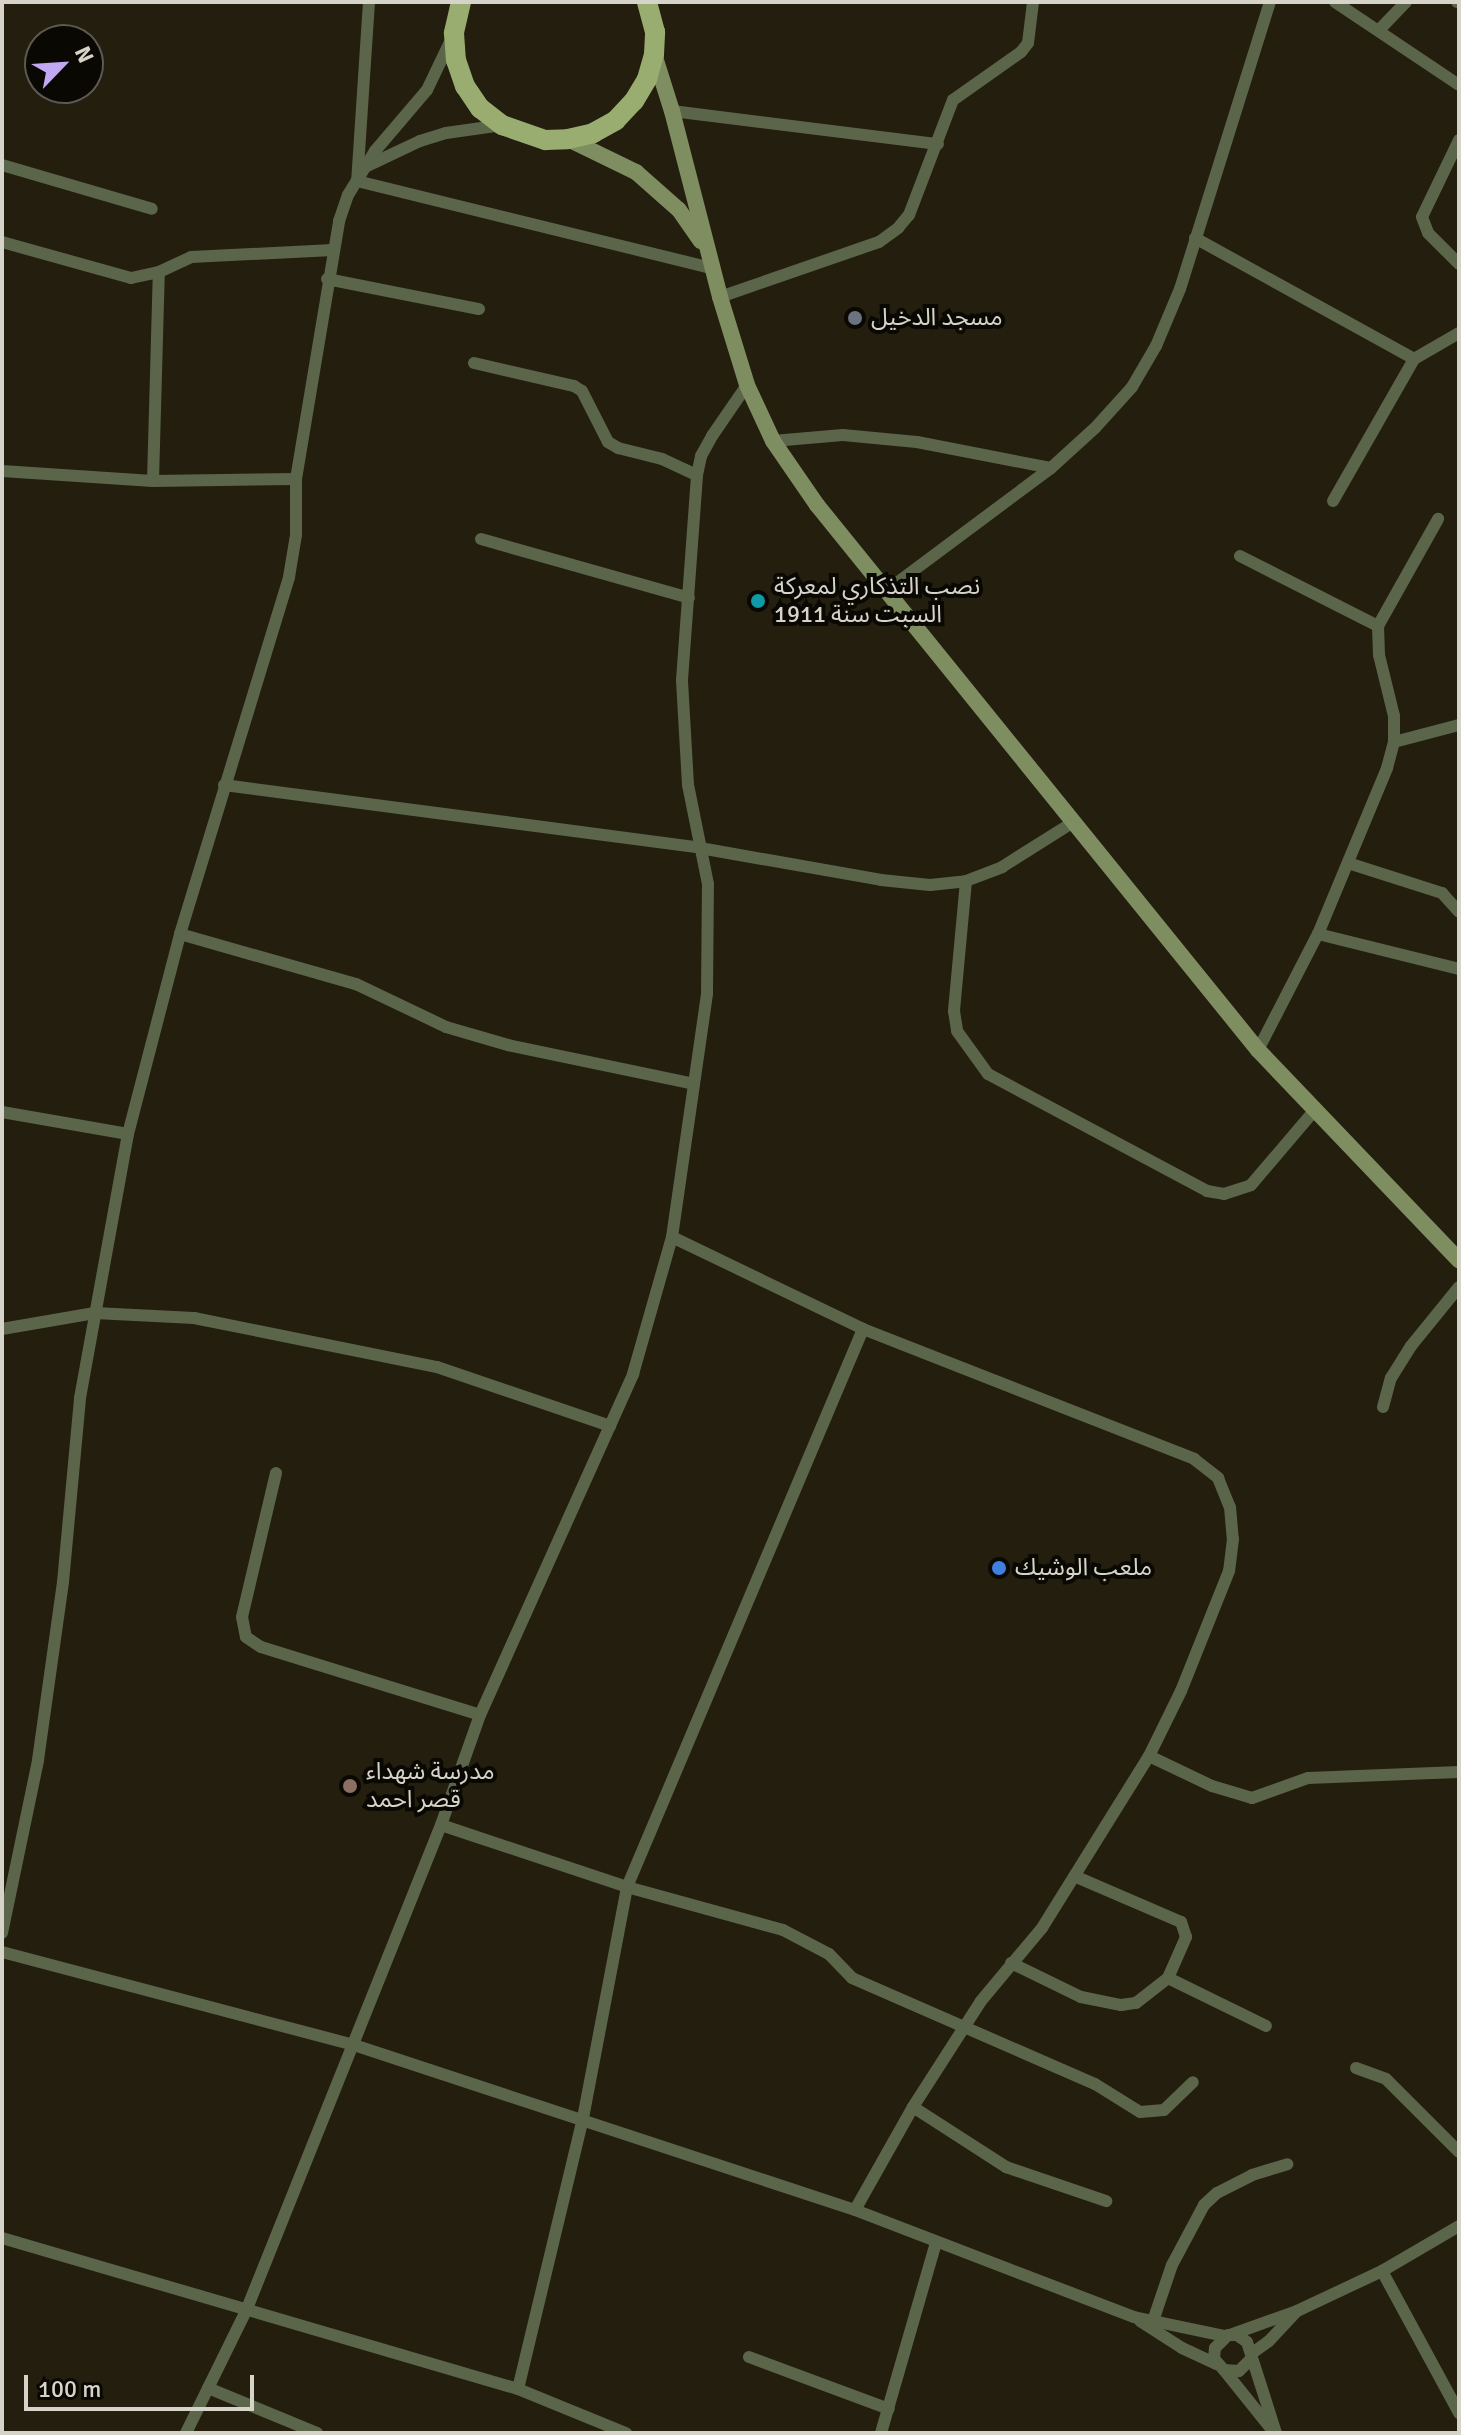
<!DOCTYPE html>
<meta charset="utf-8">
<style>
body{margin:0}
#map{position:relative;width:1461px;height:2435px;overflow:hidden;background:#231e0e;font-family:Signika,"Noto Sans Arabic",sans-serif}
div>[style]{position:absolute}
.street>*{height:12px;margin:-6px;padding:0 6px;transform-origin:6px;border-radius:6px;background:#5b6549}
.secondary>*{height:16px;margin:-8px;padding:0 8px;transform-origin:8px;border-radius:8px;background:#7e8e60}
.primary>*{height:20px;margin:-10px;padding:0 10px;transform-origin:10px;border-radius:10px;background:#99ad71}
.dots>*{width:22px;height:22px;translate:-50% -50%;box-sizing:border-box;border:4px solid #0a0803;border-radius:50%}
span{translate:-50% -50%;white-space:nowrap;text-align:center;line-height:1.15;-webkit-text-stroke:8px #0a0803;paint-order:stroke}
.poi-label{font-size:24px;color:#d6d3c9}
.left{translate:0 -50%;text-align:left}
.frame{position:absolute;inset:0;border:4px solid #d6d3c9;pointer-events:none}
.north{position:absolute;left:24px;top:24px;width:80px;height:80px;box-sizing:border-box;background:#0a0803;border:2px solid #5c5952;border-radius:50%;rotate:65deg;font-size:22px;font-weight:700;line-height:32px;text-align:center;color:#d6d3c9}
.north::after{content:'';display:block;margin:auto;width:28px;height:36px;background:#c2a8f2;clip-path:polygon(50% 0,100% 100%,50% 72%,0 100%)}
.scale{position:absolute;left:24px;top:2375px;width:230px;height:36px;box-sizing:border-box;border:4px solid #d6d3c9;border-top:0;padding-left:10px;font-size:24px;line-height:28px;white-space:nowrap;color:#d6d3c9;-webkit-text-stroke:6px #0a0803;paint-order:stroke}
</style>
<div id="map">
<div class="street">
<i style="left:369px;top:2px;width:179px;rotate:93.8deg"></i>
<i style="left:357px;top:181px;width:366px;rotate:13.8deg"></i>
<i style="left:1335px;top:2px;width:149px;rotate:33.8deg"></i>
<i style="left:1457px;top:2px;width:2px"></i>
<i style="left:1380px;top:29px;width:37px;rotate:-46deg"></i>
<i style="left:672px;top:111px;width:268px;rotate:7.1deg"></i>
<i style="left:1459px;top:140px;width:85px;rotate:115.7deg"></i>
<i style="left:1422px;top:217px;width:17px;rotate:69deg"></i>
<i style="left:1428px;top:233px;width:44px;rotate:45deg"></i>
<i style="left:2px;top:165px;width:156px;rotate:16.3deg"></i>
<i style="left:365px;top:167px;width:61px;rotate:-25.3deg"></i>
<i style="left:420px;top:141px;width:27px;rotate:-17deg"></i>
<i style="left:446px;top:133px;width:57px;rotate:-8.1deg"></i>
<i style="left:1195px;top:238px;width:250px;rotate:28.9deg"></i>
<i style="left:1414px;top:359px;width:52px;rotate:-30deg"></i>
<i style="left:2px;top:242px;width:134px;rotate:15.6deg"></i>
<i style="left:131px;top:278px;width:29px;rotate:-12deg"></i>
<i style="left:159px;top:272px;width:35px;rotate:-25deg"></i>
<i style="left:191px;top:257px;width:142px;rotate:-2.8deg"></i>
<i style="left:327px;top:279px;width:155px;rotate:11.2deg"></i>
<i style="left:720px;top:297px;width:168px;rotate:-19.1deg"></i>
<i style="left:879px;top:242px;width:24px;rotate:-36deg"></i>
<i style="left:898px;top:228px;width:17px;rotate:-50deg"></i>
<i style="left:909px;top:215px;width:123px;rotate:-69.1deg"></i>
<i style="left:953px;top:100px;width:83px;rotate:-35.2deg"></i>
<i style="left:1021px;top:52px;width:11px;rotate:-52deg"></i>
<i style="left:1028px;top:43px;width:41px;rotate:-83deg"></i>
<i style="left:474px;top:363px;width:103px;rotate:13deg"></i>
<i style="left:574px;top:386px;width:9px;rotate:32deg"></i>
<i style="left:582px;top:391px;width:57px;rotate:63deg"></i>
<i style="left:608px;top:442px;width:12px;rotate:31deg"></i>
<i style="left:618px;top:448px;width:45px;rotate:14deg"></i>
<i style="left:662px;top:459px;width:38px;rotate:25deg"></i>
<i style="left:773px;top:441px;width:70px;rotate:-4.9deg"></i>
<i style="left:843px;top:435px;width:74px;rotate:5.4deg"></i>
<i style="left:917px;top:442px;width:136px;rotate:11deg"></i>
<i style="left:2px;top:471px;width:151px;rotate:3.8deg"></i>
<i style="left:153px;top:481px;width:143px;rotate:-0.8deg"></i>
<i style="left:153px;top:481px;width:209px;rotate:-88.4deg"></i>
<i style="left:1333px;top:501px;width:163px;rotate:-60.3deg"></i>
<i style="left:481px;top:539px;width:216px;rotate:15.8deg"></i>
<i style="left:1240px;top:556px;width:155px;rotate:26.9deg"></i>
<i style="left:886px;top:591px;width:206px;rotate:-36.7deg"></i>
<i style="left:1051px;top:468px;width:59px;rotate:-42.3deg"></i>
<i style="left:1095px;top:428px;width:55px;rotate:-47.9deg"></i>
<i style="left:1132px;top:387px;width:48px;rotate:-59.7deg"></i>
<i style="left:1156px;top:346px;width:62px;rotate:-67.2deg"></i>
<i style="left:1180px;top:289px;width:301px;rotate:-72.6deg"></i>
<i style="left:1394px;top:742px;width:67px;rotate:-14.7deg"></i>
<i style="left:224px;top:785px;width:480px;rotate:7.5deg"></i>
<i style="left:700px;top:848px;width:184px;rotate:10deg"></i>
<i style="left:881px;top:880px;width:49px;rotate:5.8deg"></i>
<i style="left:930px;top:885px;width:36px;rotate:-6deg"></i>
<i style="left:966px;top:881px;width:39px;rotate:-21deg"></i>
<i style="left:1002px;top:867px;width:83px;rotate:-32.2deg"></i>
<i style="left:1348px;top:863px;width:99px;rotate:17.7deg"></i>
<i style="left:1442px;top:893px;width:25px;rotate:48deg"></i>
<i style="left:966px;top:881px;width:131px;rotate:95.3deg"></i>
<i style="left:954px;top:1011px;width:20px;rotate:81deg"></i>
<i style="left:957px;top:1031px;width:53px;rotate:54.2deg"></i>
<i style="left:988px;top:1074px;width:248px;rotate:28.1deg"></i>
<i style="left:1207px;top:1191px;width:17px;rotate:10deg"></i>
<i style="left:1224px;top:1194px;width:28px;rotate:-18deg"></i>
<i style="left:1251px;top:1185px;width:97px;rotate:-49.6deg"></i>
<i style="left:180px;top:934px;width:183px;rotate:15.9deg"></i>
<i style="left:356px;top:984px;width:100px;rotate:25.5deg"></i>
<i style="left:446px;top:1027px;width:65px;rotate:16.2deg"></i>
<i style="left:508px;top:1045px;width:190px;rotate:11.8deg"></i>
<i style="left:1318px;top:934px;width:145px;rotate:13.9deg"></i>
<i style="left:1258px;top:1050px;width:131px;rotate:-62.7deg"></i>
<i style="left:1318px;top:934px;width:180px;rotate:-67.4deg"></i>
<i style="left:1387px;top:768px;width:27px;rotate:-75deg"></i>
<i style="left:1394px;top:742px;width:26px;rotate:-90deg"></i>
<i style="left:1394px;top:716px;width:63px;rotate:-103.8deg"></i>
<i style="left:1379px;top:655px;width:29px;rotate:-92deg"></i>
<i style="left:1378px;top:626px;width:123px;rotate:-60.7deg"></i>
<i style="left:2px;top:1112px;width:128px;rotate:9.9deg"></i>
<i style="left:672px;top:1237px;width:212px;rotate:25.7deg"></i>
<i style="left:863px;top:1329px;width:356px;rotate:21.4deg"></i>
<i style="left:1194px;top:1459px;width:31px;rotate:38deg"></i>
<i style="left:1218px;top:1478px;width:31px;rotate:68deg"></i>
<i style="left:1230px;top:1507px;width:32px;rotate:85deg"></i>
<i style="left:1233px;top:1539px;width:32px;rotate:97deg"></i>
<i style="left:1229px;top:1571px;width:129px;rotate:111.8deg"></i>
<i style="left:1181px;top:1691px;width:72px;rotate:116.2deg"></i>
<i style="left:1149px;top:1756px;width:203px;rotate:121.9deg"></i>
<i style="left:1042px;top:1928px;width:95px;rotate:129.9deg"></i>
<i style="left:981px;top:2001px;width:126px;rotate:122.7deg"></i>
<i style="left:913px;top:2107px;width:118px;rotate:119.4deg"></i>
<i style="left:2px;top:1329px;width:94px;rotate:-9.8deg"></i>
<i style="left:95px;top:1313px;width:99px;rotate:2.9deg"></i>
<i style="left:194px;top:1318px;width:248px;rotate:11.4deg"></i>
<i style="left:437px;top:1367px;width:183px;rotate:18.8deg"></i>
<i style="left:1383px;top:1407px;width:30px;rotate:-75deg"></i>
<i style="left:1391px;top:1378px;width:38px;rotate:-58deg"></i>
<i style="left:1411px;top:1346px;width:76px;rotate:-50.9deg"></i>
<i style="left:276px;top:1473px;width:148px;rotate:103.3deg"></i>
<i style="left:242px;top:1617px;width:20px;rotate:79deg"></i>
<i style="left:246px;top:1637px;width:18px;rotate:34deg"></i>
<i style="left:261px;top:1647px;width:229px;rotate:17.2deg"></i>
<i style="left:1149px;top:1756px;width:70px;rotate:25.5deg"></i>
<i style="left:1212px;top:1786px;width:42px;rotate:16.7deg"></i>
<i style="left:1252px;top:1798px;width:59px;rotate:-19.7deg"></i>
<i style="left:1308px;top:1778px;width:151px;rotate:-2.3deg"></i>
<i style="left:441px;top:1825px;width:196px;rotate:18.4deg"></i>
<i style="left:627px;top:1887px;width:162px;rotate:15.4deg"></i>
<i style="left:783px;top:1930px;width:52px;rotate:27.6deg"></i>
<i style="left:829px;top:1954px;width:33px;rotate:46deg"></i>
<i style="left:852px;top:1978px;width:265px;rotate:23.6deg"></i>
<i style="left:1095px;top:2084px;width:53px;rotate:31.9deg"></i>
<i style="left:1140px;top:2112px;width:24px;rotate:-5deg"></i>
<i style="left:1164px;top:2110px;width:40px;rotate:-44deg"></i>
<i style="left:2px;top:1933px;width:177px;rotate:-78.2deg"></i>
<i style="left:38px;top:1760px;width:180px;rotate:-82deg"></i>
<i style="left:63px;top:1582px;width:185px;rotate:-84.7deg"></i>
<i style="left:80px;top:1398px;width:268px;rotate:-79.7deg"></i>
<i style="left:128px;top:1134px;width:207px;rotate:-75.4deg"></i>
<i style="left:180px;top:934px;width:373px;rotate:-73deg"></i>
<i style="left:289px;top:577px;width:43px;rotate:-80.5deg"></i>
<i style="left:296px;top:535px;width:56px;rotate:-90deg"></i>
<i style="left:296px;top:479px;width:262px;rotate:-80.5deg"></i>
<i style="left:339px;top:221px;width:28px;rotate:-71deg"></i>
<i style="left:348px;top:195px;width:52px;rotate:-58.5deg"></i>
<i style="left:375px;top:151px;width:80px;rotate:-49.6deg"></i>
<i style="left:427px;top:90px;width:55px;rotate:-64.4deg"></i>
<i style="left:2px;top:1952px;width:364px;rotate:14.8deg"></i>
<i style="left:354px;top:2045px;width:527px;rotate:18.23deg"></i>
<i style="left:855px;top:2210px;width:299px;rotate:21deg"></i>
<i style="left:1134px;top:2317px;width:93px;rotate:11.8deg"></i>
<i style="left:1011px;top:1963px;width:78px;rotate:25.9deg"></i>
<i style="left:1081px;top:1997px;width:41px;rotate:11.3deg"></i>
<i style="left:1121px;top:2005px;width:15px;rotate:-8deg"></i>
<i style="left:1136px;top:2003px;width:41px;rotate:-38deg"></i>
<i style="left:1168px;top:1978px;width:45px;rotate:-66.3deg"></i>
<i style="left:1186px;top:1937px;width:16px;rotate:-108deg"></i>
<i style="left:1181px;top:1922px;width:116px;rotate:-156.7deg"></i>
<i style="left:1168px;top:1978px;width:109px;rotate:26.1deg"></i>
<i style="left:1356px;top:2068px;width:32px;rotate:20deg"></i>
<i style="left:1386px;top:2079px;width:103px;rotate:45deg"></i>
<i style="left:913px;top:2107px;width:111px;rotate:32.8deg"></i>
<i style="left:1006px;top:2167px;width:106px;rotate:18.8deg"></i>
<i style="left:2px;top:2238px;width:538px;rotate:16.31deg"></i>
<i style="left:518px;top:2389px;width:117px;rotate:22.2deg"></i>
<i style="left:1382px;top:2271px;width:162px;rotate:61.5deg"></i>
<i style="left:1140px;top:2321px;width:50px;rotate:32.7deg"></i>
<i style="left:1182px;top:2348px;width:38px;rotate:25deg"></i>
<i style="left:1153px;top:2321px;width:59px;rotate:-71.3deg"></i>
<i style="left:1172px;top:2265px;width:68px;rotate:-61.9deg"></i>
<i style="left:1204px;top:2205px;width:18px;rotate:-43deg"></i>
<i style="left:1217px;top:2193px;width:39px;rotate:-27deg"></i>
<i style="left:1252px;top:2175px;width:37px;rotate:-17deg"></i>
<i style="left:1230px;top:2335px;width:71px;rotate:-19.7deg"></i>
<i style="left:1297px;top:2311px;width:94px;rotate:-25.2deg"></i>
<i style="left:1382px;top:2271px;width:89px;rotate:-30.3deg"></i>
<i style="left:1251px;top:2354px;width:22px;rotate:-36deg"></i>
<i style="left:1269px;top:2341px;width:41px;rotate:-47deg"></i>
<i style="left:749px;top:2357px;width:149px;rotate:20.4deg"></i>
<i style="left:1250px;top:2360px;width:16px;rotate:135deg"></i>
<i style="left:1239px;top:2371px;width:15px;rotate:-176deg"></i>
<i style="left:1224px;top:2370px;width:15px;rotate:-132deg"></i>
<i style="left:1214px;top:2359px;width:11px;rotate:-85deg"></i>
<i style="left:1215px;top:2348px;width:18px;rotate:-45deg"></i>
<i style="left:1228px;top:2335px;width:9px"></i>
<i style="left:1237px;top:2335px;width:12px;rotate:35deg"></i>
<i style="left:1247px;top:2342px;width:96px;rotate:72.3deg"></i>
<i style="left:1224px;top:2370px;width:77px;rotate:51.3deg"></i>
<i style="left:208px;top:2388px;width:118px;rotate:22.4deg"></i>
<i style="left:518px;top:2389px;width:279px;rotate:-76.5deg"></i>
<i style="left:583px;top:2118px;width:235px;rotate:-79.2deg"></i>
<i style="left:627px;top:1887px;width:606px;rotate:-67.07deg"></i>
<i style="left:186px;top:2433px;width:136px;rotate:-63.8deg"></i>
<i style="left:246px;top:2311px;width:524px;rotate:-68.14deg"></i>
<i style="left:441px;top:1825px;width:117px;rotate:-70.5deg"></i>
<i style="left:480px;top:1715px;width:374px;rotate:-65.8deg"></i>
<i style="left:633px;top:1374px;width:142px;rotate:-74.1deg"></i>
<i style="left:672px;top:1237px;width:246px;rotate:-81.8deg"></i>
<i style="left:707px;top:993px;width:109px;rotate:-89.5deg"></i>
<i style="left:708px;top:884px;width:101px;rotate:-101.4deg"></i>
<i style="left:688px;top:785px;width:105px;rotate:-93.3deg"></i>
<i style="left:682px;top:680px;width:206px;rotate:-85.8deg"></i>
<i style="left:697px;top:475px;width:19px;rotate:-78deg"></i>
<i style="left:701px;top:456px;width:23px;rotate:-61deg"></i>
<i style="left:712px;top:436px;width:62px;rotate:-55.5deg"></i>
<i style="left:881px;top:2433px;width:199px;rotate:-73.9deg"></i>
</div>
<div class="secondary">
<i style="left:654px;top:54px;width:60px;rotate:72.5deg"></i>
<i style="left:672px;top:111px;width:192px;rotate:75.5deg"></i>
<i style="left:720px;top:297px;width:92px;rotate:72.9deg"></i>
<i style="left:747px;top:385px;width:62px;rotate:65.1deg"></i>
<i style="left:773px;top:441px;width:78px;rotate:55.5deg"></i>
<i style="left:817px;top:505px;width:701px;rotate:51.02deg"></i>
<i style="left:1258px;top:1050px;width:291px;rotate:46.3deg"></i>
<i style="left:568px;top:139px;width:76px;rotate:25.9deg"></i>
<i style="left:636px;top:172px;width:57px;rotate:41.5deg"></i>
<i style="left:679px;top:210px;width:38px;rotate:55deg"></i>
</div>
<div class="primary">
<i style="left:461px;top:2px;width:32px;rotate:103deg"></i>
<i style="left:454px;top:33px;width:27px;rotate:86deg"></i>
<i style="left:456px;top:60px;width:28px;rotate:71deg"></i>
<i style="left:465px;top:86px;width:27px;rotate:56deg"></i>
<i style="left:480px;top:108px;width:28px;rotate:38deg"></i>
<i style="left:502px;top:125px;width:46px;rotate:19.2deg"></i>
<i style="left:545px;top:140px;width:23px;rotate:-2deg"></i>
<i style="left:568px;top:139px;width:26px;rotate:-13deg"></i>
<i style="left:593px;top:133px;width:26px;rotate:-29deg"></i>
<i style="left:616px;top:120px;width:26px;rotate:-47deg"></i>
<i style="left:634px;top:101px;width:26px;rotate:-59deg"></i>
<i style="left:647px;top:79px;width:26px;rotate:-74deg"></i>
<i style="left:654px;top:54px;width:22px;rotate:-87deg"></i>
<i style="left:655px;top:32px;width:31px;rotate:-105deg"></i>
</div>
<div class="dots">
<i style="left:855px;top:318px;background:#6b7280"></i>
<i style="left:758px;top:601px;background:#0f9aa8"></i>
<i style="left:999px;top:1568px;background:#3f7fe0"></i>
<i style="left:350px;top:1786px;background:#8d6e63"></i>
</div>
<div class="poi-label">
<span class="left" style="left:871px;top:318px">مسجد الدخيل</span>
<span class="left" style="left:774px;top:601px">نصب التذكاري لمعركة<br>السبت سنة 1911</span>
<span class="left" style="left:1015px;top:1568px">ملعب الوشيك</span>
<span class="left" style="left:366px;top:1786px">مدرسة شهداء<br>قصر احمد</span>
</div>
<div class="frame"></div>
<div class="north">N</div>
<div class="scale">100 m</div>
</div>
